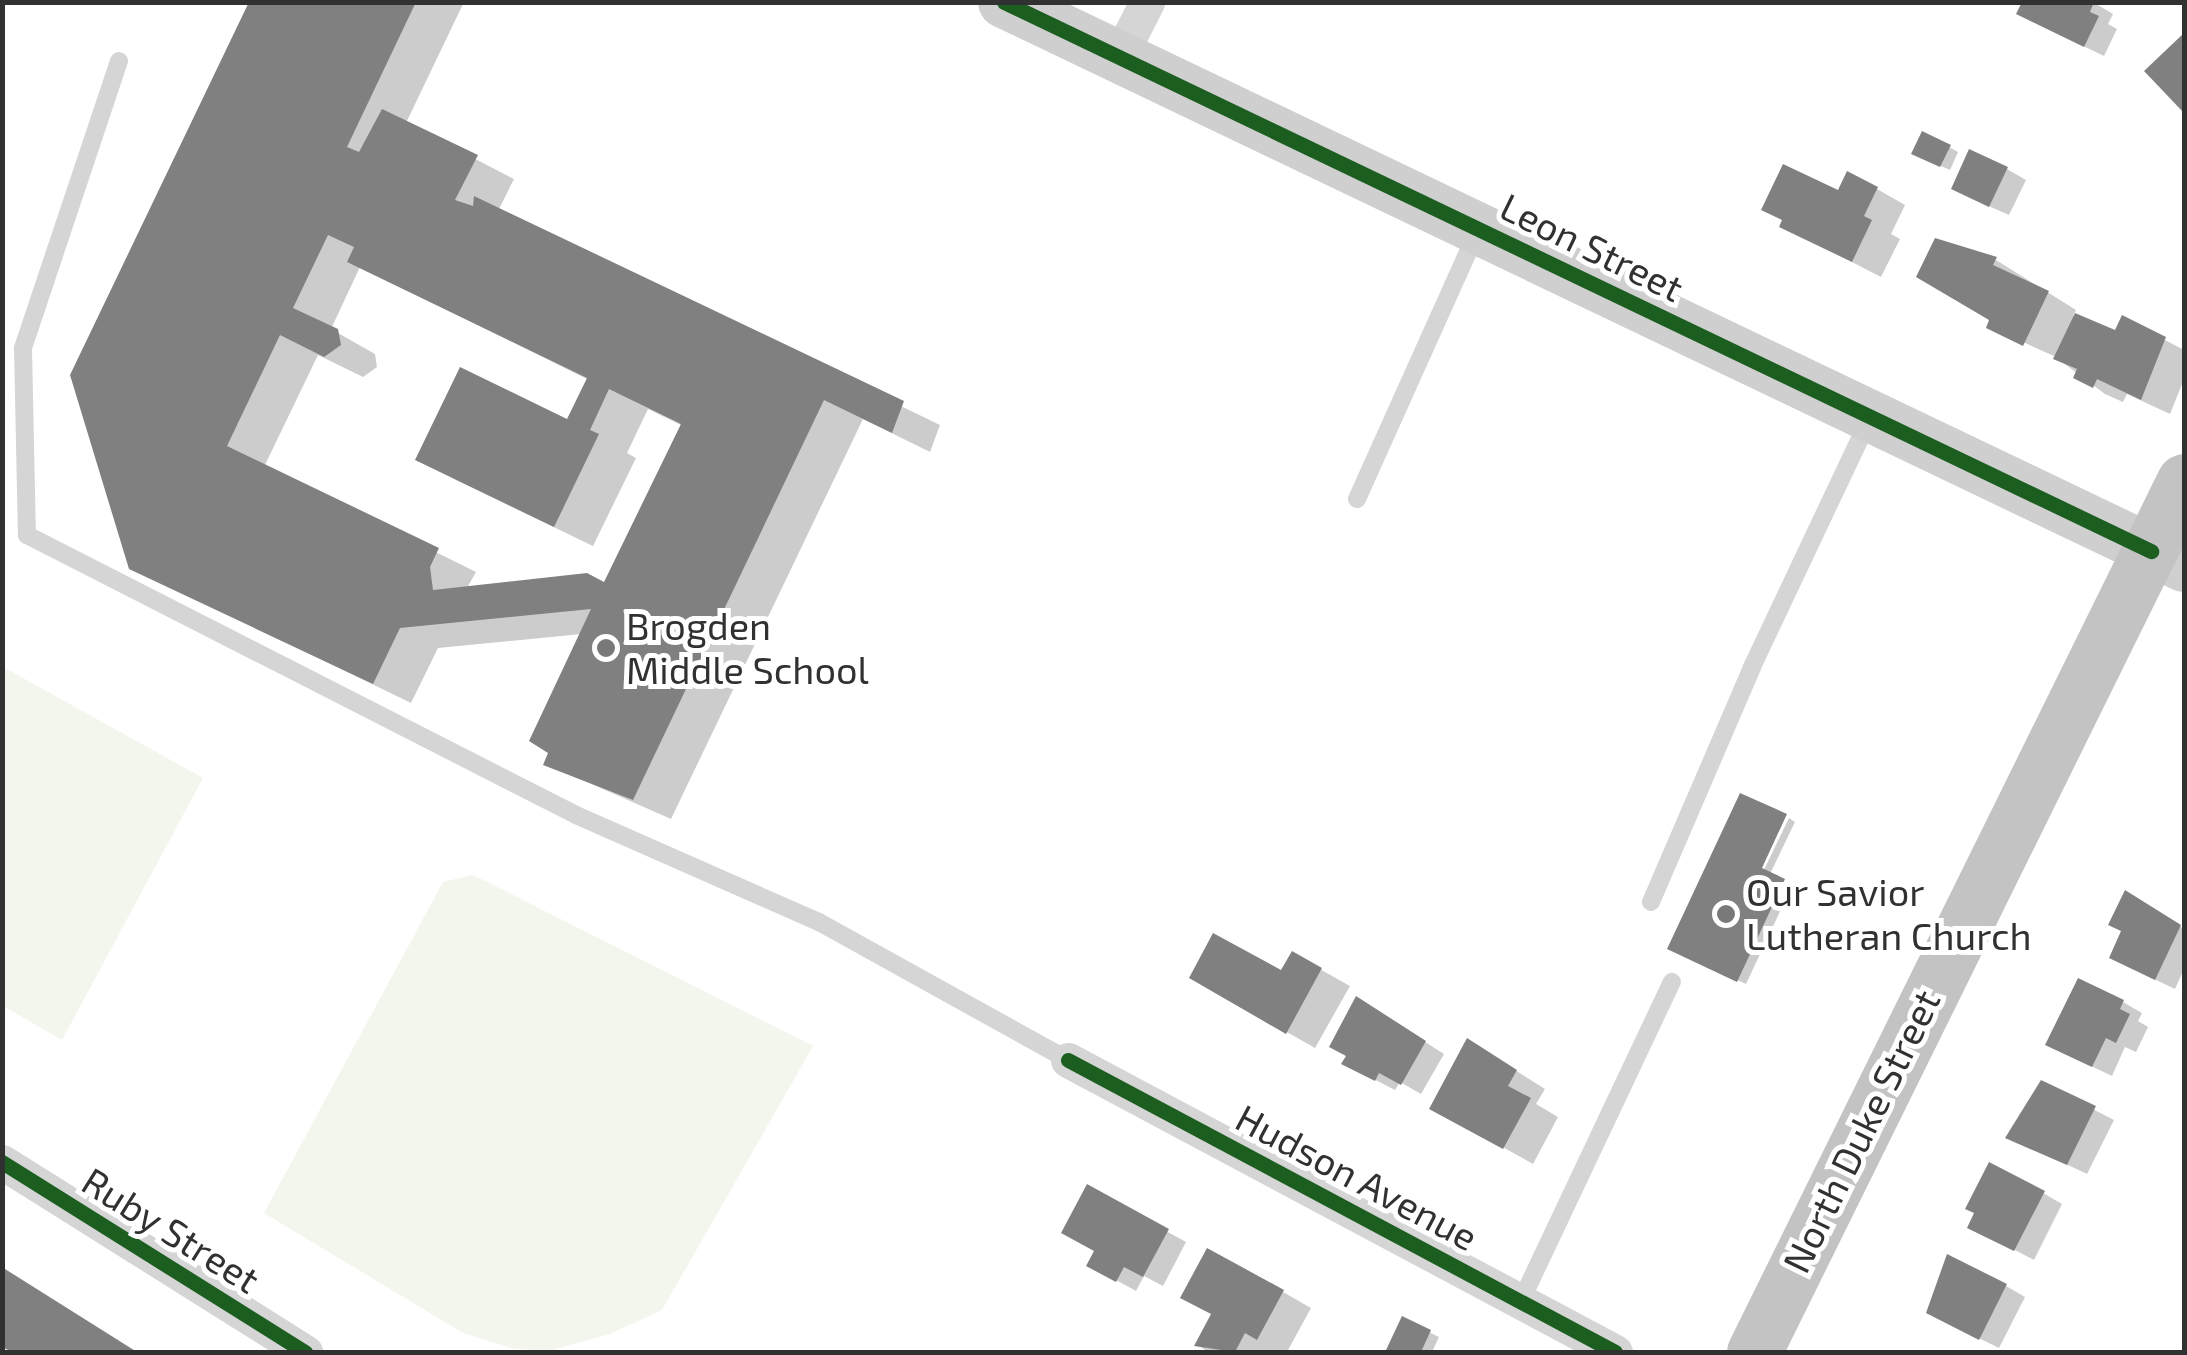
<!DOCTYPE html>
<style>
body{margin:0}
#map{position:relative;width:2187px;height:1355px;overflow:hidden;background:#fff;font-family:"Exo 2",sans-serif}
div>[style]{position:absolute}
.green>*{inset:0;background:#f2f6ed}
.shadow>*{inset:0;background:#0003}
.building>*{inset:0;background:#808080}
.lane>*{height:18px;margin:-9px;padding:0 9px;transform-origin:9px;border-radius:9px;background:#d5d5d5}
.street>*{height:35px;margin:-17.5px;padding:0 17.5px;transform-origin:17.5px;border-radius:17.5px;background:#d5d5d5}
.secondary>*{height:52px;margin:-26px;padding:0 26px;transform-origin:26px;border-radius:26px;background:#cfcfcf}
.highway>*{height:55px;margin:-27.5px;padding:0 27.5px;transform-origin:27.5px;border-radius:27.5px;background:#c3c3c3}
.cycleway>*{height:15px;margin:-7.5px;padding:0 7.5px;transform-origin:7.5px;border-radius:7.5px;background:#1b5e20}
.dots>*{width:28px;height:28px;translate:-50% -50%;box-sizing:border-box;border:5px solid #fff;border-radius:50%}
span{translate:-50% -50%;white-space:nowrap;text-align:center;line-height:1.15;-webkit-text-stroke:10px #fff;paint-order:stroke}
.street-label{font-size:38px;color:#313131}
.poi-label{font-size:38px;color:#313131}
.left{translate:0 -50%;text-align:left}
.frame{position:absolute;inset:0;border:5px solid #313131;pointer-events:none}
</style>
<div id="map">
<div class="green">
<i style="clip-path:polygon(3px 667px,203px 778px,62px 1040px,3px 1006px)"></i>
<i style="clip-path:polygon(473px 875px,813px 1046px,662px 1310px,610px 1334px,552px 1350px,514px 1349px,463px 1333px,264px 1213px,443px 882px)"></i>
</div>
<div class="shadow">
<i style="clip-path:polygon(evenodd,252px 2px,464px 2px,406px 123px,514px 179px,498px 211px,940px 425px,930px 452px,863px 419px,671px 819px,546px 764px,582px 634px,438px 648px,411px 703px,131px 567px,252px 2px,360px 267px,589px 380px,568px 422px,419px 459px,456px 480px,593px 546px,636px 458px,627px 453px,648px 409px,683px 426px,605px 585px,467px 588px,476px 572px,264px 467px,318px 355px,363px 377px,377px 367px,375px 354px,331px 329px,360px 267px)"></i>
<i style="clip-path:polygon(2093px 2px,2113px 14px,2108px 24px,2117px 29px,2104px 56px,2038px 24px)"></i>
<i style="clip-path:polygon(1949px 147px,1958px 152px,1950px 170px,1923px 158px)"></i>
<i style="clip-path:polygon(2007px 169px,2026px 180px,2009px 215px,1973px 199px)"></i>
<i style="clip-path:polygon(1877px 189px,1905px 205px,1891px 234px,1900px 239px,1881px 277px,1782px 226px,1839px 193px)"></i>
<i style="clip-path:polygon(1996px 260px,2076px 310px,2073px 316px,2116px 333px,2123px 318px,2184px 350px,2184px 379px,2170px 414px,2127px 394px,2123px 402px,2105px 394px,2054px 356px,1989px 327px,1992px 319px,1919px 276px)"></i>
<i style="clip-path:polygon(1789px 818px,1795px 822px,1770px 874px,1792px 886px,1746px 984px,1679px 953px,1759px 880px)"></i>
<i style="clip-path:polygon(2126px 894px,2184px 929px,2184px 969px,2175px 989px,2131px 968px)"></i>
<i style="clip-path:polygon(1293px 954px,1350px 986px,1315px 1048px,1192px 978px,1282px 973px)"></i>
<i style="clip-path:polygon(2123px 1002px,2142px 1013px,2138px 1021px,2148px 1027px,2136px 1052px,2125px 1047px,2112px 1076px,2068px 1055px)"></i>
<i style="clip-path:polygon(1375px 1010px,1444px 1054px,1421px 1094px,1400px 1082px,1395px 1090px,1364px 1074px)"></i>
<i style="clip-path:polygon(1496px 1058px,1545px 1089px,1536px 1104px,1558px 1117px,1533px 1164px,1461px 1124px)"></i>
<i style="clip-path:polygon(2042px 1083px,2114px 1120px,2087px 1174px,2009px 1137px)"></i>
<i style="clip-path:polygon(1088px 1188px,1186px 1242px,1163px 1286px,1144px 1276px,1136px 1291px,1089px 1265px,1097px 1250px)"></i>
<i style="clip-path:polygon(2043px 1193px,2062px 1204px,2034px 1260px,1986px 1235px)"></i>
<i style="clip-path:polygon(6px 1272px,43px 1294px,134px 1352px,23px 1352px,2px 1339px)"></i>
<i style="clip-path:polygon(2006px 1286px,2025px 1297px,1999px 1348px,1948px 1323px)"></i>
<i style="clip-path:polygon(1283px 1292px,1311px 1308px,1287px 1352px,1209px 1352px,1197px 1345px)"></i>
<i style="clip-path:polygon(1403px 1319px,1439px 1337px,1432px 1352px,1389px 1349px)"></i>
</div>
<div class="building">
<i style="clip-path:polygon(evenodd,249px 2px,416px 2px,347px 147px,359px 152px,382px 109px,478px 155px,455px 200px,473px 206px,474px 196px,904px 401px,892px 433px,824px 400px,633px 800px,543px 765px,548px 753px,529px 741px,591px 609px,400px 628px,373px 684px,129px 569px,70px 375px,249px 2px,328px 235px,354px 247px,347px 262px,587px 378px,567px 419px,460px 367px,415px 460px,554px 527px,599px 434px,590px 430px,609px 389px,681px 424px,604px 582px,587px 573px,433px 590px,430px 567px,439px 548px,227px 446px,280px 335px,324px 357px,341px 345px,338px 329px,293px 308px,328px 235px)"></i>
<i style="clip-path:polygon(2022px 2px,2094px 2px,2090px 12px,2099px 16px,2084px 47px,2016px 14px)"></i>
<i style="clip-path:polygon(2184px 33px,2184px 113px,2144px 71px)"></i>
<i style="clip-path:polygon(1922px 131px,1951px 145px,1940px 167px,1911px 154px)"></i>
<i style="clip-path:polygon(1969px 149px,2008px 167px,1989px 207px,1951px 189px)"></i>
<i style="clip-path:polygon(1783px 164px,1838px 190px,1847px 171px,1878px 187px,1864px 216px,1872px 220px,1852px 262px,1779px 227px,1782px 220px,1761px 210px)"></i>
<i style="clip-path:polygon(1935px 238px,1997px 257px,1993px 265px,2049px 291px,2023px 346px,1986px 328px,1989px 320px,1916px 277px)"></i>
<i style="clip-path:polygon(2075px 313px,2115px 330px,2122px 315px,2166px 337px,2141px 400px,2097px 379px,2093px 388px,2073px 378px,2077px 369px,2053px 359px)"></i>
<i style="clip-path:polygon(1740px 793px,1787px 814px,1762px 868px,1785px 879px,1737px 982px,1667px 949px)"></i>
<i style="clip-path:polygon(2125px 890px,2181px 925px,2155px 980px,2109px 958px,2121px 931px,2108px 925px)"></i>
<i style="clip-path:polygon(1213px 933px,1281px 970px,1292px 951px,1322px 968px,1286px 1034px,1189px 978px)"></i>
<i style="clip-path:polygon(2078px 978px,2124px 1000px,2120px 1009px,2130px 1014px,2116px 1043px,2106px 1038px,2092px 1067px,2045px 1045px)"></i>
<i style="clip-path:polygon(1356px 996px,1426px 1041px,1401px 1085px,1379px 1073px,1375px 1081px,1341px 1064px,1346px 1056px,1329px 1047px)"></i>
<i style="clip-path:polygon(1467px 1038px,1517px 1070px,1508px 1086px,1531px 1098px,1503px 1149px,1429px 1109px)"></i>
<i style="clip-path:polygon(2041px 1080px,2096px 1106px,2067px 1165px,2005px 1138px)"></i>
<i style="clip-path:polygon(1989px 1162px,2045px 1191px,2014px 1251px,1967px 1228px,1974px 1213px,1965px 1209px)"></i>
<i style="clip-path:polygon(1087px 1184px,1169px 1229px,1143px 1277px,1124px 1267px,1116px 1282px,1086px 1266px,1094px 1251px,1061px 1233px)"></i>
<i style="clip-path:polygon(1207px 1248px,1284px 1290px,1257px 1340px,1245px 1333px,1235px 1352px,1194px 1346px,1211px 1314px,1180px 1298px)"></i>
<i style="clip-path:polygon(1947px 1254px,2007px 1284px,1979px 1340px,1926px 1313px)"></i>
<i style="clip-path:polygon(5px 1269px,137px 1352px,12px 1352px,2px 1347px)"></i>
<i style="clip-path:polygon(1402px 1316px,1431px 1330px,1421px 1352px,1386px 1350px)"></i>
</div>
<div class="lane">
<i style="left:119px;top:61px;width:303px;rotate:108.5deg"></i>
<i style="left:23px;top:348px;width:187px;rotate:88.8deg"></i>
<i style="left:27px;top:535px;width:616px;rotate:27.02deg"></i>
<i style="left:576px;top:815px;width:266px;rotate:23.8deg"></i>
<i style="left:819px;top:922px;width:285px;rotate:29deg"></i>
<i style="left:1357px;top:499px;width:290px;rotate:-65.8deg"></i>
<i style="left:1651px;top:902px;width:256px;rotate:-66.7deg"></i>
<i style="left:1752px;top:667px;width:274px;rotate:-64.7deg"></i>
<i style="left:1521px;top:1301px;width:353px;rotate:-64.7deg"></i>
</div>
<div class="street">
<i style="left:1119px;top:57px;width:62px;rotate:-63deg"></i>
<i style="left:1068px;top:1060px;width:620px;rotate:28.09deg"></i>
<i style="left:2px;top:1162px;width:358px;rotate:32.1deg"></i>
</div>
<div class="secondary">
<i style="left:1004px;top:2px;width:1308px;rotate:25.55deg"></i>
</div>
<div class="highway">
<i style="left:1754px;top:1352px;width:971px;rotate:-63.73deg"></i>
</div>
<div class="cycleway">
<i style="left:1004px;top:2px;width:1272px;rotate:25.58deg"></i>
<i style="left:1068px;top:1060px;width:620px;rotate:28.09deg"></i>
<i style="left:2px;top:1162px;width:358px;rotate:32.1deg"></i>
</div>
<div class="dots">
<i style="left:606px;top:648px;background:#797979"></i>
<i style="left:1726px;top:914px;background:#797979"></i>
</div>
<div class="street-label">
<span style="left:1592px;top:247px;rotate:26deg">Leon Street</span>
<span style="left:1861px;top:1131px;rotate:-64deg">North Duke Street</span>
<span style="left:1357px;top:1177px;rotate:28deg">Hudson Avenue</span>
<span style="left:171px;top:1230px;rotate:32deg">Ruby Street</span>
</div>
<div class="poi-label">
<span class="left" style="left:626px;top:648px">Brogden<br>Middle School</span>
<span class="left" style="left:1746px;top:914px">Our Savior<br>Lutheran Church</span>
</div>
<div class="frame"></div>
</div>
